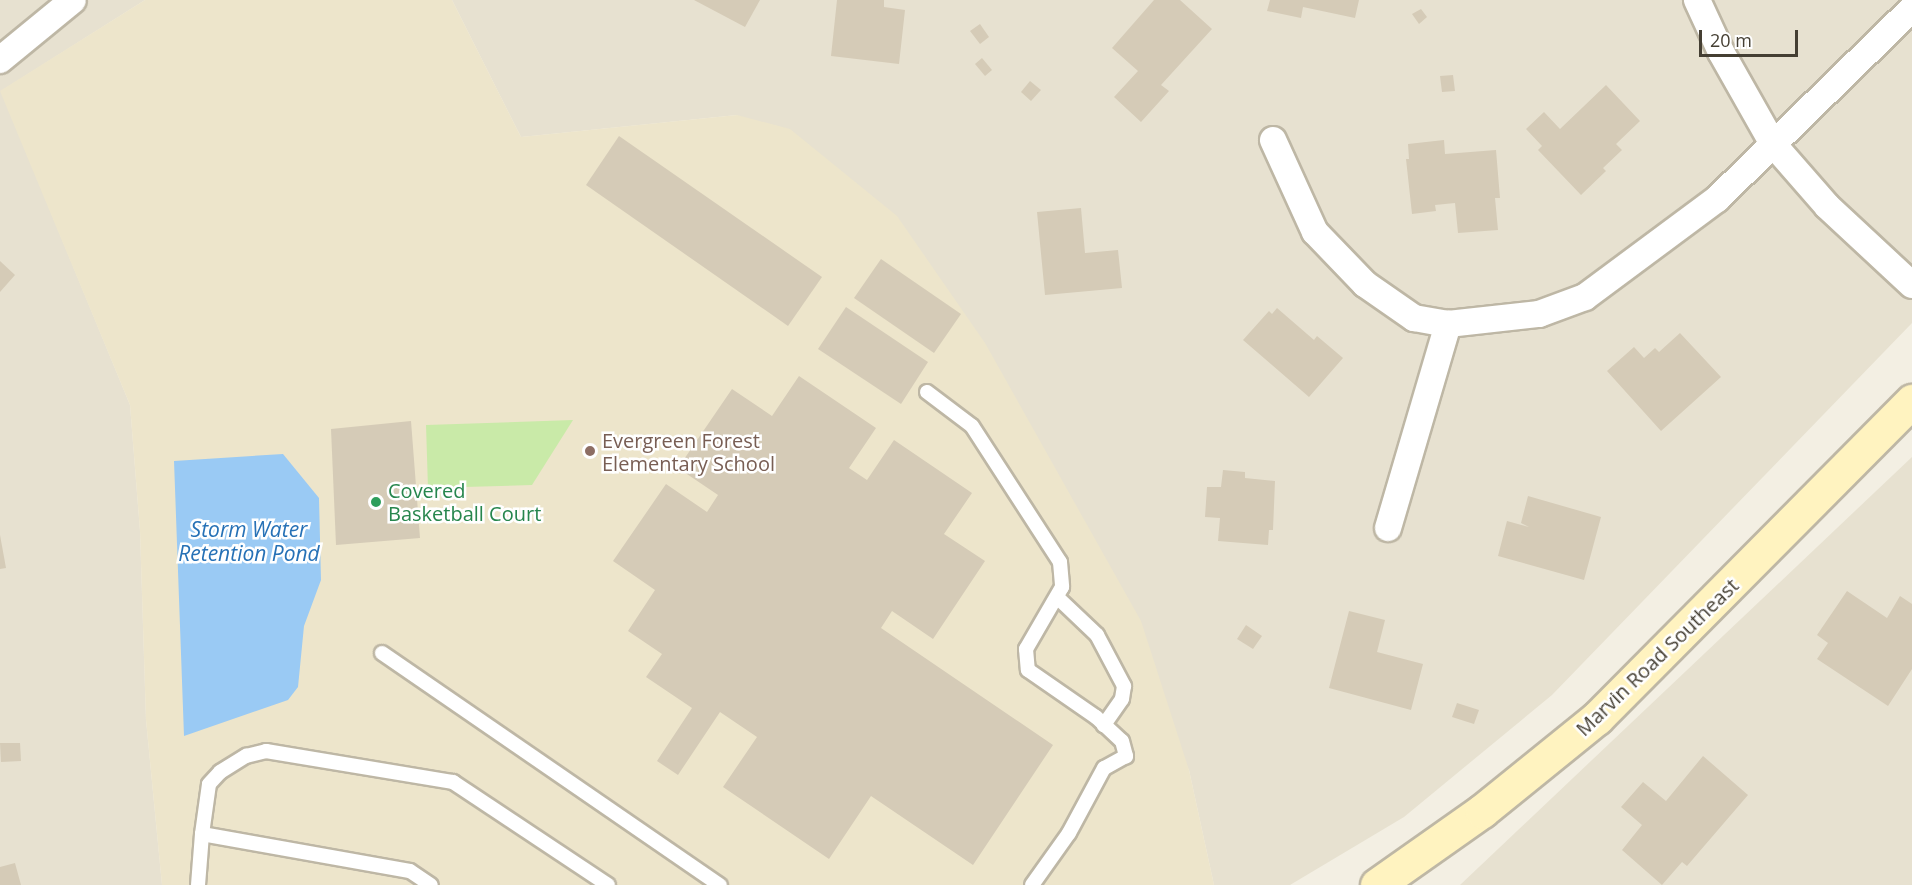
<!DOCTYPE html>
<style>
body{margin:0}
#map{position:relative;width:1912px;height:885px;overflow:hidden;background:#f3efe3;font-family:"Open Sans",sans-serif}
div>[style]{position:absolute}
.residential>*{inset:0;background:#e7e1d0}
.education>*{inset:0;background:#ede5cb}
.green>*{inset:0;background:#c9eaa8}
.water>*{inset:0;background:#9acaf4}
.building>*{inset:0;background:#d5cbb7}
.roads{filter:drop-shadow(2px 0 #beb7a5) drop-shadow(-2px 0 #beb7a5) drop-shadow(0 2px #beb7a5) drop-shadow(0 -2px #beb7a5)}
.lane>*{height:14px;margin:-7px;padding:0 7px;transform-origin:7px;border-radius:7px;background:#fff}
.street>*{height:26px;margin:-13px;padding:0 13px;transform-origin:13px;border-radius:13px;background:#fff}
.secondary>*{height:33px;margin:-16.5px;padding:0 16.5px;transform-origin:16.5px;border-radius:16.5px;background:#fff3c0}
.dots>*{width:16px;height:16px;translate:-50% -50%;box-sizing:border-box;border:3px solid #fff;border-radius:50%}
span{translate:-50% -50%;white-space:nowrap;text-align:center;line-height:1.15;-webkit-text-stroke:5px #fff;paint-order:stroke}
.education-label{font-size:20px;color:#785e54}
.left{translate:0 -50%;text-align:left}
.leisure-label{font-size:20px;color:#27864d}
.street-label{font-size:20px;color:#453f33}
.water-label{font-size:21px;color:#2671b6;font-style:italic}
.scale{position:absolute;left:1699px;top:30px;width:99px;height:27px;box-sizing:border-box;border:3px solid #453f33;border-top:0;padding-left:8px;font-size:18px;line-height:21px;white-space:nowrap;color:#453f33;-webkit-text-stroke:4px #fff;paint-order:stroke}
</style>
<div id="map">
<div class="residential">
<i style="clip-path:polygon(0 0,145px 0,1px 91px,130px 405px,140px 531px,146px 720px,162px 885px,0 885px)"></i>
<i style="clip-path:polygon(452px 0,1912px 0,1912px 323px,1552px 695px,1404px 817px,1290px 885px,1214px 885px,1189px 770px,737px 115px,521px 137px)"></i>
<i style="clip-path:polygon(1912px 457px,1912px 885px,1460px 885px)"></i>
</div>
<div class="education">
<i style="clip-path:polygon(145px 0,452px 0,521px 137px,737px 115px,790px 129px,897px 216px,985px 343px,1141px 621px,1189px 770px,1214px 885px,162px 885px,146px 720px,140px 531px,130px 405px,0 91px)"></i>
</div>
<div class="green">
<i style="clip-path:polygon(573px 420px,532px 485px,428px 488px,426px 425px)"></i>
</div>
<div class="water">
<i style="clip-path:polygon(283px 454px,319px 498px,321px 580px,304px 626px,298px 687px,288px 700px,184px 736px,174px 461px)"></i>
</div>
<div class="building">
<i style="clip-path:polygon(694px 0,760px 0,745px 27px)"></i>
<i style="clip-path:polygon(837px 0,884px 0,884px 7px,905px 10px,899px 64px,831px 56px)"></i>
<i style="clip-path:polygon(1154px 0,1180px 0,1212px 29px,1161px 85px,1169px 91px,1141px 122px,1114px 97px,1138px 71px,1112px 48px)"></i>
<i style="clip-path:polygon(1270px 0,1359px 0,1355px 18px,1303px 7px,1301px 18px,1267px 11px)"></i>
<i style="clip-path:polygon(1421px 9px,1427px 17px,1419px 24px,1412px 14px)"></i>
<i style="clip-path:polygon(980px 24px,989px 37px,980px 44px,970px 31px)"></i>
<i style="clip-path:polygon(982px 58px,992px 70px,985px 76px,975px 64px)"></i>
<i style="clip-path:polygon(1453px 75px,1455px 91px,1442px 92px,1440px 76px)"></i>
<i style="clip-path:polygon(1030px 81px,1041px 90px,1031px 101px,1021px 92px)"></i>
<i style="clip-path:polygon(1606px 85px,1640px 121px,1616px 144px,1622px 150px,1603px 168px,1606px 171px,1581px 195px,1538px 150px,1542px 146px,1526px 129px,1544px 112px,1560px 129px)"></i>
<i style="clip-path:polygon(619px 136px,822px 277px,788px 326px,586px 185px)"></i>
<i style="clip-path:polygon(1444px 140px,1445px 154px,1496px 150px,1500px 198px,1495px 198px,1498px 230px,1458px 233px,1455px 203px,1435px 205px,1436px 211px,1412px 214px,1406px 159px,1409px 159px,1408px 144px)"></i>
<i style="clip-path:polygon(1081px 208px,1085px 253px,1118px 250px,1122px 288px,1045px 295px,1037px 212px)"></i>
<i style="clip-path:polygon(881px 259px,961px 314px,934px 353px,854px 298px)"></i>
<i style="clip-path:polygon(0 261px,15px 275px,0 292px)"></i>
<i style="clip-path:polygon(846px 307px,928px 362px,901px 404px,818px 349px)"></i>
<i style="clip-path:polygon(1277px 308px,1314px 340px,1317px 336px,1343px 358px,1309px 397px,1243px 340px,1269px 311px,1272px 314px)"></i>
<i style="clip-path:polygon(1680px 333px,1721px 377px,1661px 431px,1607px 371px,1634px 347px,1644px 358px,1655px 348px,1659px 352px)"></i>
<i style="clip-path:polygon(799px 376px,876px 428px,849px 468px,867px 480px,894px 440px,972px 493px,944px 534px,985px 561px,933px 639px,892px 611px,881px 628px,1053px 745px,973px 865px,871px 796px,829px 859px,723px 787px,757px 737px,720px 712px,678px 775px,657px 761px,692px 708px,646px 677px,662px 654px,628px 631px,655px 590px,613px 561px,666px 484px,707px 512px,718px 495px,678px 468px,732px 389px,772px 416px)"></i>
<i style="clip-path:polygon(411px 421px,420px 538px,336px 545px,331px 429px)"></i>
<i style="clip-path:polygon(1223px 470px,1245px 472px,1245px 478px,1275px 481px,1273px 530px,1269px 530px,1268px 545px,1218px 541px,1220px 518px,1205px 517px,1207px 487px,1221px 487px)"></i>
<i style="clip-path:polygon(1528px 496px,1601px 517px,1584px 580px,1498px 556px,1507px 521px,1529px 527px,1521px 523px)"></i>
<i style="clip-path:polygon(0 535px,6px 568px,0 569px)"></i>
<i style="clip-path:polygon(1847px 591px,1887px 618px,1900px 596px,1912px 604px,1912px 669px,1888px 706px,1817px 659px,1828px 643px,1817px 635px)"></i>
<i style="clip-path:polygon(1349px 611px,1385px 620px,1377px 652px,1423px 664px,1411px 710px,1329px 688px)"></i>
<i style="clip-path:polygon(1246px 625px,1262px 636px,1253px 649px,1237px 639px)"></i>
<i style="clip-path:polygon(1457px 703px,1479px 710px,1474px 724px,1452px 717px)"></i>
<i style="clip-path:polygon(0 743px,20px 743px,21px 761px,1px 762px)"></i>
<i style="clip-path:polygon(1703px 756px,1748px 795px,1687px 866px,1682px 862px,1662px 885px,1622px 850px,1642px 825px,1621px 807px,1643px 782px,1666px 801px)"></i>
<i style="clip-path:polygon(15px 863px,21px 885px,0 885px,0 867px)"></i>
</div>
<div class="roads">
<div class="lane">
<i style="left:927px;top:392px;width:56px;rotate:37.1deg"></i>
<i style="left:972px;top:426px;width:162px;rotate:57.1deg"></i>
<i style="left:1060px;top:562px;width:25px;rotate:85deg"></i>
<i style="left:1062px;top:587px;width:72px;rotate:120.1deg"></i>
<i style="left:1026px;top:649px;width:21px;rotate:85deg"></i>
<i style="left:1028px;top:670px;width:83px;rotate:34.7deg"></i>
<i style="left:1096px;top:717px;width:35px;rotate:43deg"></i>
<i style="left:1122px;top:741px;width:16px;rotate:75deg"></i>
<i style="left:1126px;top:756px;width:25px;rotate:151deg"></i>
<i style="left:1104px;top:768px;width:74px;rotate:118.3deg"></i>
<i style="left:1069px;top:833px;width:64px;rotate:125.4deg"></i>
<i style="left:1057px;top:597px;width:55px;rotate:43.5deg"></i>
<i style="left:1097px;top:635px;width:58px;rotate:62.1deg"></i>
<i style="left:1124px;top:686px;width:13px;rotate:99deg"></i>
<i style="left:1122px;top:699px;width:32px;rotate:125deg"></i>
<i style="left:382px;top:653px;width:410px;rotate:34.5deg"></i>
<i style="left:202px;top:834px;width:211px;rotate:10.1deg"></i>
<i style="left:410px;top:871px;width:25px;rotate:34deg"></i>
<i style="left:198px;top:885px;width:51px;rotate:-85.5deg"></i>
<i style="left:202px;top:834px;width:50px;rotate:-82deg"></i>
<i style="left:209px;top:784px;width:16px;rotate:-47deg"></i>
<i style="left:220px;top:772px;width:31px;rotate:-32deg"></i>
<i style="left:246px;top:756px;width:21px;rotate:-14deg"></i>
<i style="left:266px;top:751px;width:190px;rotate:9.4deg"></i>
<i style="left:453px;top:782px;width:186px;rotate:33.6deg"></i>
</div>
<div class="street">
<i style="left:1697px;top:0;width:57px;rotate:65.2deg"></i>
<i style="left:1721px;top:52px;width:106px;rotate:60.5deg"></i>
<i style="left:1773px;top:144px;width:82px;rotate:48.9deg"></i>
<i style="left:1827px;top:206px;width:116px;rotate:42.9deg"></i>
<i style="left:0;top:60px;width:94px;rotate:-39.4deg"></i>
<i style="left:1273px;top:140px;width:101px;rotate:65.5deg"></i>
<i style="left:1315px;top:232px;width:72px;rotate:46.1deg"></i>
<i style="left:1365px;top:284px;width:60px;rotate:34.8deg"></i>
<i style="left:1414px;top:318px;width:35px;rotate:10deg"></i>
<i style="left:1448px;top:324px;width:92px;rotate:-6.3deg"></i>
<i style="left:1539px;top:314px;width:49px;rotate:-20.3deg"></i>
<i style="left:1585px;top:297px;width:164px;rotate:-36.6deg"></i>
<i style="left:1717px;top:199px;width:272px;rotate:-44.3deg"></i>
<i style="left:1388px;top:528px;width:213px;rotate:-73.6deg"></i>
</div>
<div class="secondary">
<i style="left:1377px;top:885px;width:128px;rotate:-35.2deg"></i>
<i style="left:1482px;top:811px;width:148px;rotate:-39deg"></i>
<i style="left:1597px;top:718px;width:447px;rotate:-45.2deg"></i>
</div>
</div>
<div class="dots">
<i style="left:590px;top:451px;background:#8d6e63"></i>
<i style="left:376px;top:502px;background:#2e9e5b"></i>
</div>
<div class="education-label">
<span class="left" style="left:602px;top:452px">Evergreen Forest<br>Elementary School</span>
</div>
<div class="leisure-label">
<span class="left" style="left:388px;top:502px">Covered<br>Basketball Court</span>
</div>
<div class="street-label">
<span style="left:1657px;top:657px;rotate:-44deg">Marvin Road Southeast</span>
</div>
<div class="water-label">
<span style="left:249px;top:541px">Storm Water<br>Retention Pond</span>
</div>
<div class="scale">20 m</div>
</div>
